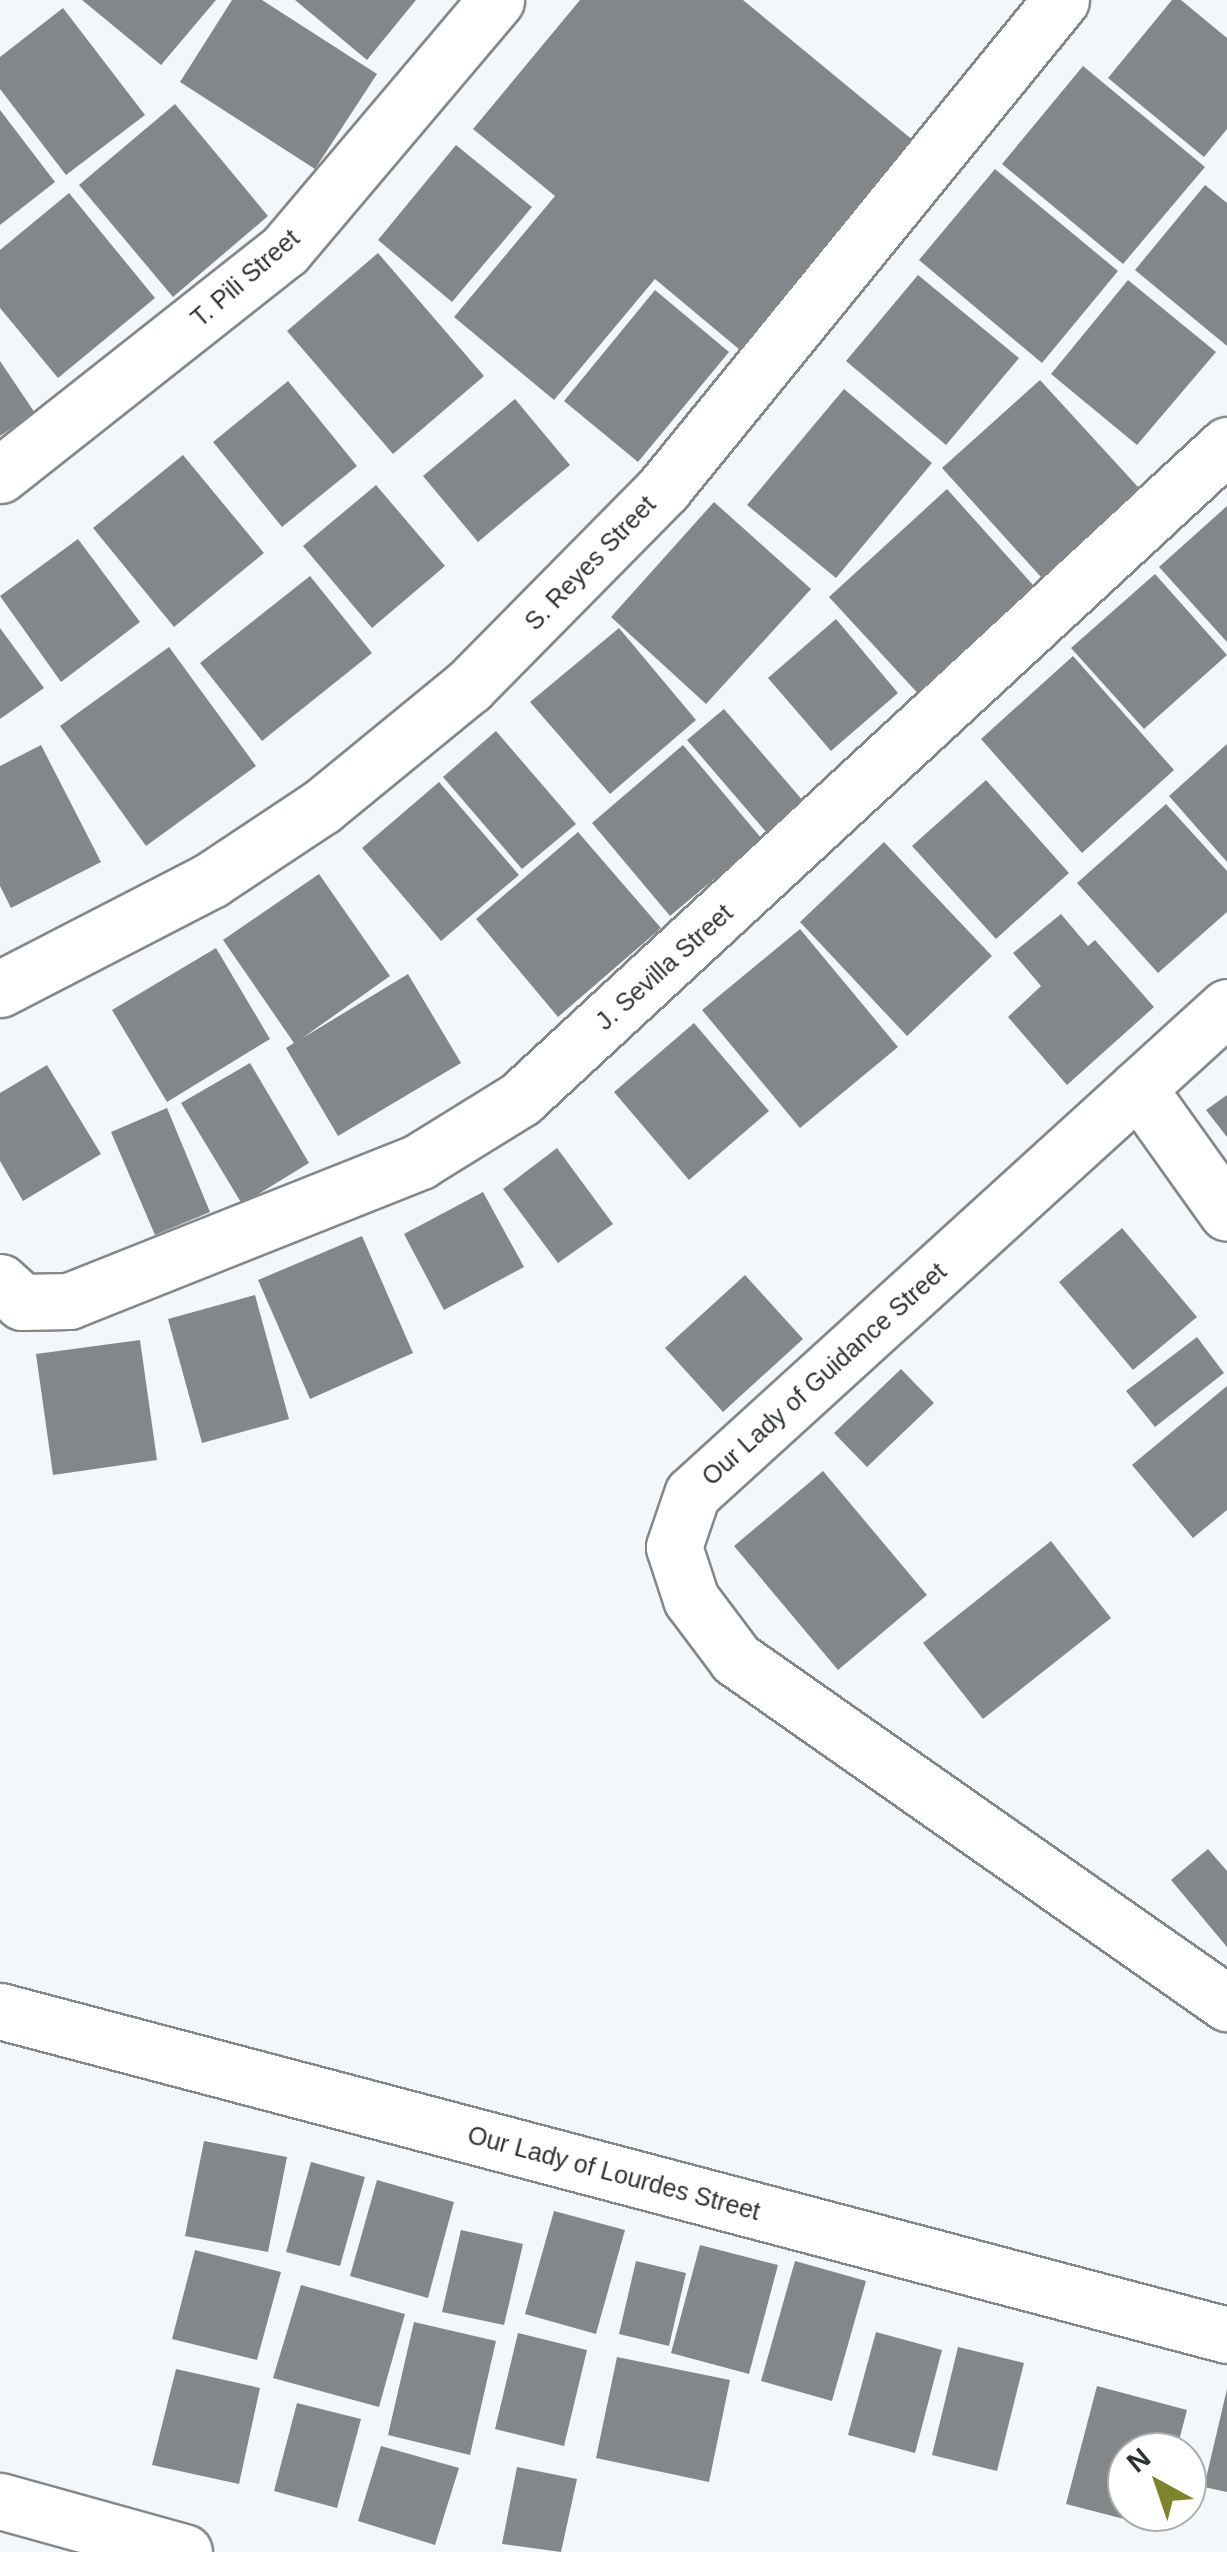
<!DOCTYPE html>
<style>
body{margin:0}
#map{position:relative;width:1227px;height:2552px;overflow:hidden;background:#f4f7fa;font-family:Helvetica,sans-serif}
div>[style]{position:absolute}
.building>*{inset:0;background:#84878a}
.roads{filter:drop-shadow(2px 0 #85888b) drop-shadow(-2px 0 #85888b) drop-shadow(0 2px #85888b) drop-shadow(0 -2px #85888b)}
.minor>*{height:55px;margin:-27.5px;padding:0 27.5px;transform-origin:27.5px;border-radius:27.5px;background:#fff}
.secondary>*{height:55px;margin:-27.5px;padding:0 27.5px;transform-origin:27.5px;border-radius:27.5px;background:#fff}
span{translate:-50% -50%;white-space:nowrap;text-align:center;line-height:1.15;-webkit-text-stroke:9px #fff;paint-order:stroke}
.street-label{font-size:25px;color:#303132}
.north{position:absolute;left:1107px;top:2432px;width:100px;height:100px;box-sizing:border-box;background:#fff;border:2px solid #acadad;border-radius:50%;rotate:320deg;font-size:28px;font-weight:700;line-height:40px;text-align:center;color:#303132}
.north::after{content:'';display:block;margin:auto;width:35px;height:45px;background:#7e832e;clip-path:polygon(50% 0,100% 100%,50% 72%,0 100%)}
</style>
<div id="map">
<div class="building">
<i style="clip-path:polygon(82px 0,216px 0,161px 65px)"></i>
<i style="clip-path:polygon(232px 0,262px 0,377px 74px,315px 169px,180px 82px)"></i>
<i style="clip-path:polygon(295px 0,416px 0,367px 60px)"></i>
<i style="clip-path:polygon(580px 0,743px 0,920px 146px,746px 355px,655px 279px,554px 400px,454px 317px,555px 196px,473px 129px)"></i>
<i style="clip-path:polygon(1172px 0,1181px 0,1227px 38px,1227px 129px,1204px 157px,1108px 78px)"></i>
<i style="clip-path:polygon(63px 8px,145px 115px,66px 175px,0 89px,0 57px)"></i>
<i style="clip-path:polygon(1083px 66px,1205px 167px,1123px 264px,1002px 164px)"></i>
<i style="clip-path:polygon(175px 104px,268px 216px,173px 297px,79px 185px)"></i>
<i style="clip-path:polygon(0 110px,55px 182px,0 225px)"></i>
<i style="clip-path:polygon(456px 145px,532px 207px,452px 302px,378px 240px)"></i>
<i style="clip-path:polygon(995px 169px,1118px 271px,1042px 363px,919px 260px)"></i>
<i style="clip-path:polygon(1205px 185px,1227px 203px,1227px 346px,1135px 270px)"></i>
<i style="clip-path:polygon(69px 193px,155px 298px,58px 378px,0 308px,0 250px)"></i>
<i style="clip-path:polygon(378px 253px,484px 376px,393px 454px,287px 331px)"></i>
<i style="clip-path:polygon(918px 275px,1019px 358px,946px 445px,846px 361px)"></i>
<i style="clip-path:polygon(1128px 280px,1216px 352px,1137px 445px,1051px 374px)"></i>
<i style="clip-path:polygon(655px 290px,729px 352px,638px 462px,564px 401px)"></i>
<i style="clip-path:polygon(0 361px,35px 413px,0 436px)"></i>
<i style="clip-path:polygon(1040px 380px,1149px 499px,1051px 588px,942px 468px)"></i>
<i style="clip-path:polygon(288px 381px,357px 466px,282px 527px,213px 442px)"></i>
<i style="clip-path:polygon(844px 389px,932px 463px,836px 578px,747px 505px)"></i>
<i style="clip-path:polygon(515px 399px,570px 465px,478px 542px,423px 476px)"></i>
<i style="clip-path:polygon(183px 455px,264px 553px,174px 627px,93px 528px)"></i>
<i style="clip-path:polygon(376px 485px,445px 566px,372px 628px,303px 546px)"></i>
<i style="clip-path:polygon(947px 489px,1041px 594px,924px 700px,829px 597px)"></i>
<i style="clip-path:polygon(714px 502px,811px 589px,706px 704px,611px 617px)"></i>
<i style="clip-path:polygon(1227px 506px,1227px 642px,1159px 567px)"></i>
<i style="clip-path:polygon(78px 539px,140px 622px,61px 682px,0 596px)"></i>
<i style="clip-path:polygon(1155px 574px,1227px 655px,1144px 729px,1071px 648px)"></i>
<i style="clip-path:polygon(310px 576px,372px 653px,262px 741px,200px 663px)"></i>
<i style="clip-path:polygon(836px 619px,898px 693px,831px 751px,768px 678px)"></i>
<i style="clip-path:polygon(0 628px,44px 688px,0 719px)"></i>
<i style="clip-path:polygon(619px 628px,696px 720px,610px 794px,530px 702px)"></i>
<i style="clip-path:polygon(169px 647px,256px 766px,146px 846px,60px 726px)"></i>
<i style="clip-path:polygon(1073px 656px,1174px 770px,1082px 853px,981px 739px)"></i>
<i style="clip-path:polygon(724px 709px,804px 802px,767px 833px,687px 740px)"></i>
<i style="clip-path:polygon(496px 731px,576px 824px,522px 869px,443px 777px)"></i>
<i style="clip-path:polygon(1227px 744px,1227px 862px,1169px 796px)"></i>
<i style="clip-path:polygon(41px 745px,101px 862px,11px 908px,0 886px,0 766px)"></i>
<i style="clip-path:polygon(683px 745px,762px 839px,670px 916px,592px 823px)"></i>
<i style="clip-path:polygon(986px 780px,1069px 873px,996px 939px,912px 846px)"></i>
<i style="clip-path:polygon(439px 782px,519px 875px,441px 941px,362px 848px)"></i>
<i style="clip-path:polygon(1166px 804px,1227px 871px,1227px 912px,1158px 973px,1077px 883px)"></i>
<i style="clip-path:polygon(578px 832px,661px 928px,558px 1017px,476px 919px)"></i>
<i style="clip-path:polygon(884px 842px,992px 956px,907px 1036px,800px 922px)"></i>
<i style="clip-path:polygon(319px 874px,390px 976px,301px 1039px,408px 974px,461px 1063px,338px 1136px,286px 1048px,294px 1043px,223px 940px)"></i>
<i style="clip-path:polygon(1061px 914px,1088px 946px,1095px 940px,1154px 1007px,1067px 1085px,1008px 1017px,1041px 986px,1013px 953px)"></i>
<i style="clip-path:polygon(800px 929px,898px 1047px,800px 1128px,702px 1010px)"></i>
<i style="clip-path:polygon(216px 948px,270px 1039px,167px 1102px,112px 1010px)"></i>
<i style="clip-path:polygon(694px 1023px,769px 1111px,689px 1180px,614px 1092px)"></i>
<i style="clip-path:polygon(250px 1063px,309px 1163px,242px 1204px,181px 1103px)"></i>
<i style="clip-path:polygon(47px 1065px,101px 1154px,23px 1201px,0 1161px,0 1093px)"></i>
<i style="clip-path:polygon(1227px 1095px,1227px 1137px,1206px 1110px)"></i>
<i style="clip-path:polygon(167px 1108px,210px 1212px,155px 1235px,111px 1132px)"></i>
<i style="clip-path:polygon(557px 1148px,613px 1224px,558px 1263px,503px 1189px)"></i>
<i style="clip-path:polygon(483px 1192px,524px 1267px,444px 1310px,404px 1234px)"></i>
<i style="clip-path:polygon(1122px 1228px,1197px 1317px,1133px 1370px,1059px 1282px)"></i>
<i style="clip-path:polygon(362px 1236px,413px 1353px,310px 1399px,258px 1280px)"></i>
<i style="clip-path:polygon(745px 1275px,803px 1339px,723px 1412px,665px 1348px)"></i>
<i style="clip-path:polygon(255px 1295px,289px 1419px,202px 1443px,168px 1319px)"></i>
<i style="clip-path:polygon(1197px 1337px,1224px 1373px,1155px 1427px,1126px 1391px)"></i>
<i style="clip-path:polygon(140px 1340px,157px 1460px,53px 1475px,36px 1354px)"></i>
<i style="clip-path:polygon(901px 1369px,934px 1403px,867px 1467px,834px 1433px)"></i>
<i style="clip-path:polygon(1227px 1386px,1227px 1510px,1193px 1538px,1132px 1465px)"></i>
<i style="clip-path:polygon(823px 1471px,927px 1595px,838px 1670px,734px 1546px)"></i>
<i style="clip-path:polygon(1051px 1541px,1111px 1618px,983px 1719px,923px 1643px)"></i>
<i style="clip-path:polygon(1208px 1849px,1227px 1871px,1227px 1947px,1171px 1880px)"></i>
<i style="clip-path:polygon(204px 2141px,287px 2157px,268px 2252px,185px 2236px)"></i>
<i style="clip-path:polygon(311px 2162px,365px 2177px,340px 2266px,286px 2252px)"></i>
<i style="clip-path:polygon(377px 2180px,454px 2202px,428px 2298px,350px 2276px)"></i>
<i style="clip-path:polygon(554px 2211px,625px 2230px,596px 2334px,525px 2314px)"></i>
<i style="clip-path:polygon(461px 2230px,523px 2244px,504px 2325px,442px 2312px)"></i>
<i style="clip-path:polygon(700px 2245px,778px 2265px,749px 2374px,671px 2353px)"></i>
<i style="clip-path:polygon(195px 2250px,281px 2272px,257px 2360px,172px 2339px)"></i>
<i style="clip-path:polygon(636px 2261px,686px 2273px,669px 2346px,619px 2334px)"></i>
<i style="clip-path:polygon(795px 2261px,866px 2281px,832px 2401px,761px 2381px)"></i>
<i style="clip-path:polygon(301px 2285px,405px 2314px,379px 2407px,273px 2378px)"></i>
<i style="clip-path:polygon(414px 2322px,496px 2341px,470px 2455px,388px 2435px)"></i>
<i style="clip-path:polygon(876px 2332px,942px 2350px,915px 2453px,848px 2435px)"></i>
<i style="clip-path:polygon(518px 2333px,587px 2350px,564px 2446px,495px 2429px)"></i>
<i style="clip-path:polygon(958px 2347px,1024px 2363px,997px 2471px,932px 2455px)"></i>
<i style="clip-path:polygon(617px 2357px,730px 2380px,709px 2482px,596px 2458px)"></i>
<i style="clip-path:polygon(176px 2369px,260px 2388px,239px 2484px,152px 2465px)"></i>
<i style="clip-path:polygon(1097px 2386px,1187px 2410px,1176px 2452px,1127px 2452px,1127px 2512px,1159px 2512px,1155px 2527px,1066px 2504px)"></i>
<i style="clip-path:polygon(1227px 2389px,1227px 2492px,1204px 2487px)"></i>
<i style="clip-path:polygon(297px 2403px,361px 2419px,337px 2508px,274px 2491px)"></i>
<i style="clip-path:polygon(381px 2446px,459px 2468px,435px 2545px,358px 2521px)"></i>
<i style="clip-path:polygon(517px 2467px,577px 2479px,561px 2552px,502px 2544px)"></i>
</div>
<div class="roads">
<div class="minor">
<i style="left:0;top:475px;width:363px;rotate:-38.3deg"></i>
<i style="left:285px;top:250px;width:327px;rotate:-49.8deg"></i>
<i style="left:0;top:989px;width:237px;rotate:-27.3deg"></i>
<i style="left:211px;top:880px;width:132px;rotate:-33.6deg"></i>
<i style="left:321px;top:807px;width:191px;rotate:-39.3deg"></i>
<i style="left:469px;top:686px;width:278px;rotate:-45.4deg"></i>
<i style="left:664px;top:488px;width:629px;rotate:-50.87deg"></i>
<i style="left:1227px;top:1007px;width:723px;rotate:137.69deg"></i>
<i style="left:692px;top:1494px;width:56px;rotate:108.8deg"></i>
<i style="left:674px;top:1547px;width:55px;rotate:71.9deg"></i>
<i style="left:691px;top:1599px;width:75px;rotate:53.1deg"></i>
<i style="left:736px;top:1659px;width:600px;rotate:35.02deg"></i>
<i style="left:1138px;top:1088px;width:153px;rotate:54.5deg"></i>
<i style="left:0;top:1282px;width:30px;rotate:42deg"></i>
<i style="left:22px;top:1302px;width:47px;rotate:-1.2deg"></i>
<i style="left:69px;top:1301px;width:378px;rotate:-21.7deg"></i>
<i style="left:420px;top:1161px;width:118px;rotate:-31.8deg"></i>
<i style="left:520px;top:1099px;width:963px;rotate:-42.77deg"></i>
<i style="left:0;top:2011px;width:1269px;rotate:14.79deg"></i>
</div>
<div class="secondary">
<i style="left:0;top:2501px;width:191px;rotate:15.5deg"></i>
</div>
</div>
<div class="street-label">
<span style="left:245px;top:278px;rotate:-41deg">T. Pili Street</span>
<span style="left:590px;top:563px;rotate:-46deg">S. Reyes Street</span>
<span style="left:664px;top:967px;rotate:-42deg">J. Sevilla Street</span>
<span style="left:824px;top:1374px;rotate:-42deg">Our Lady of Guidance Street</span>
<span style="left:614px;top:2173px;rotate:15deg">Our Lady of Lourdes Street</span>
</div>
<div class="north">N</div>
</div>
